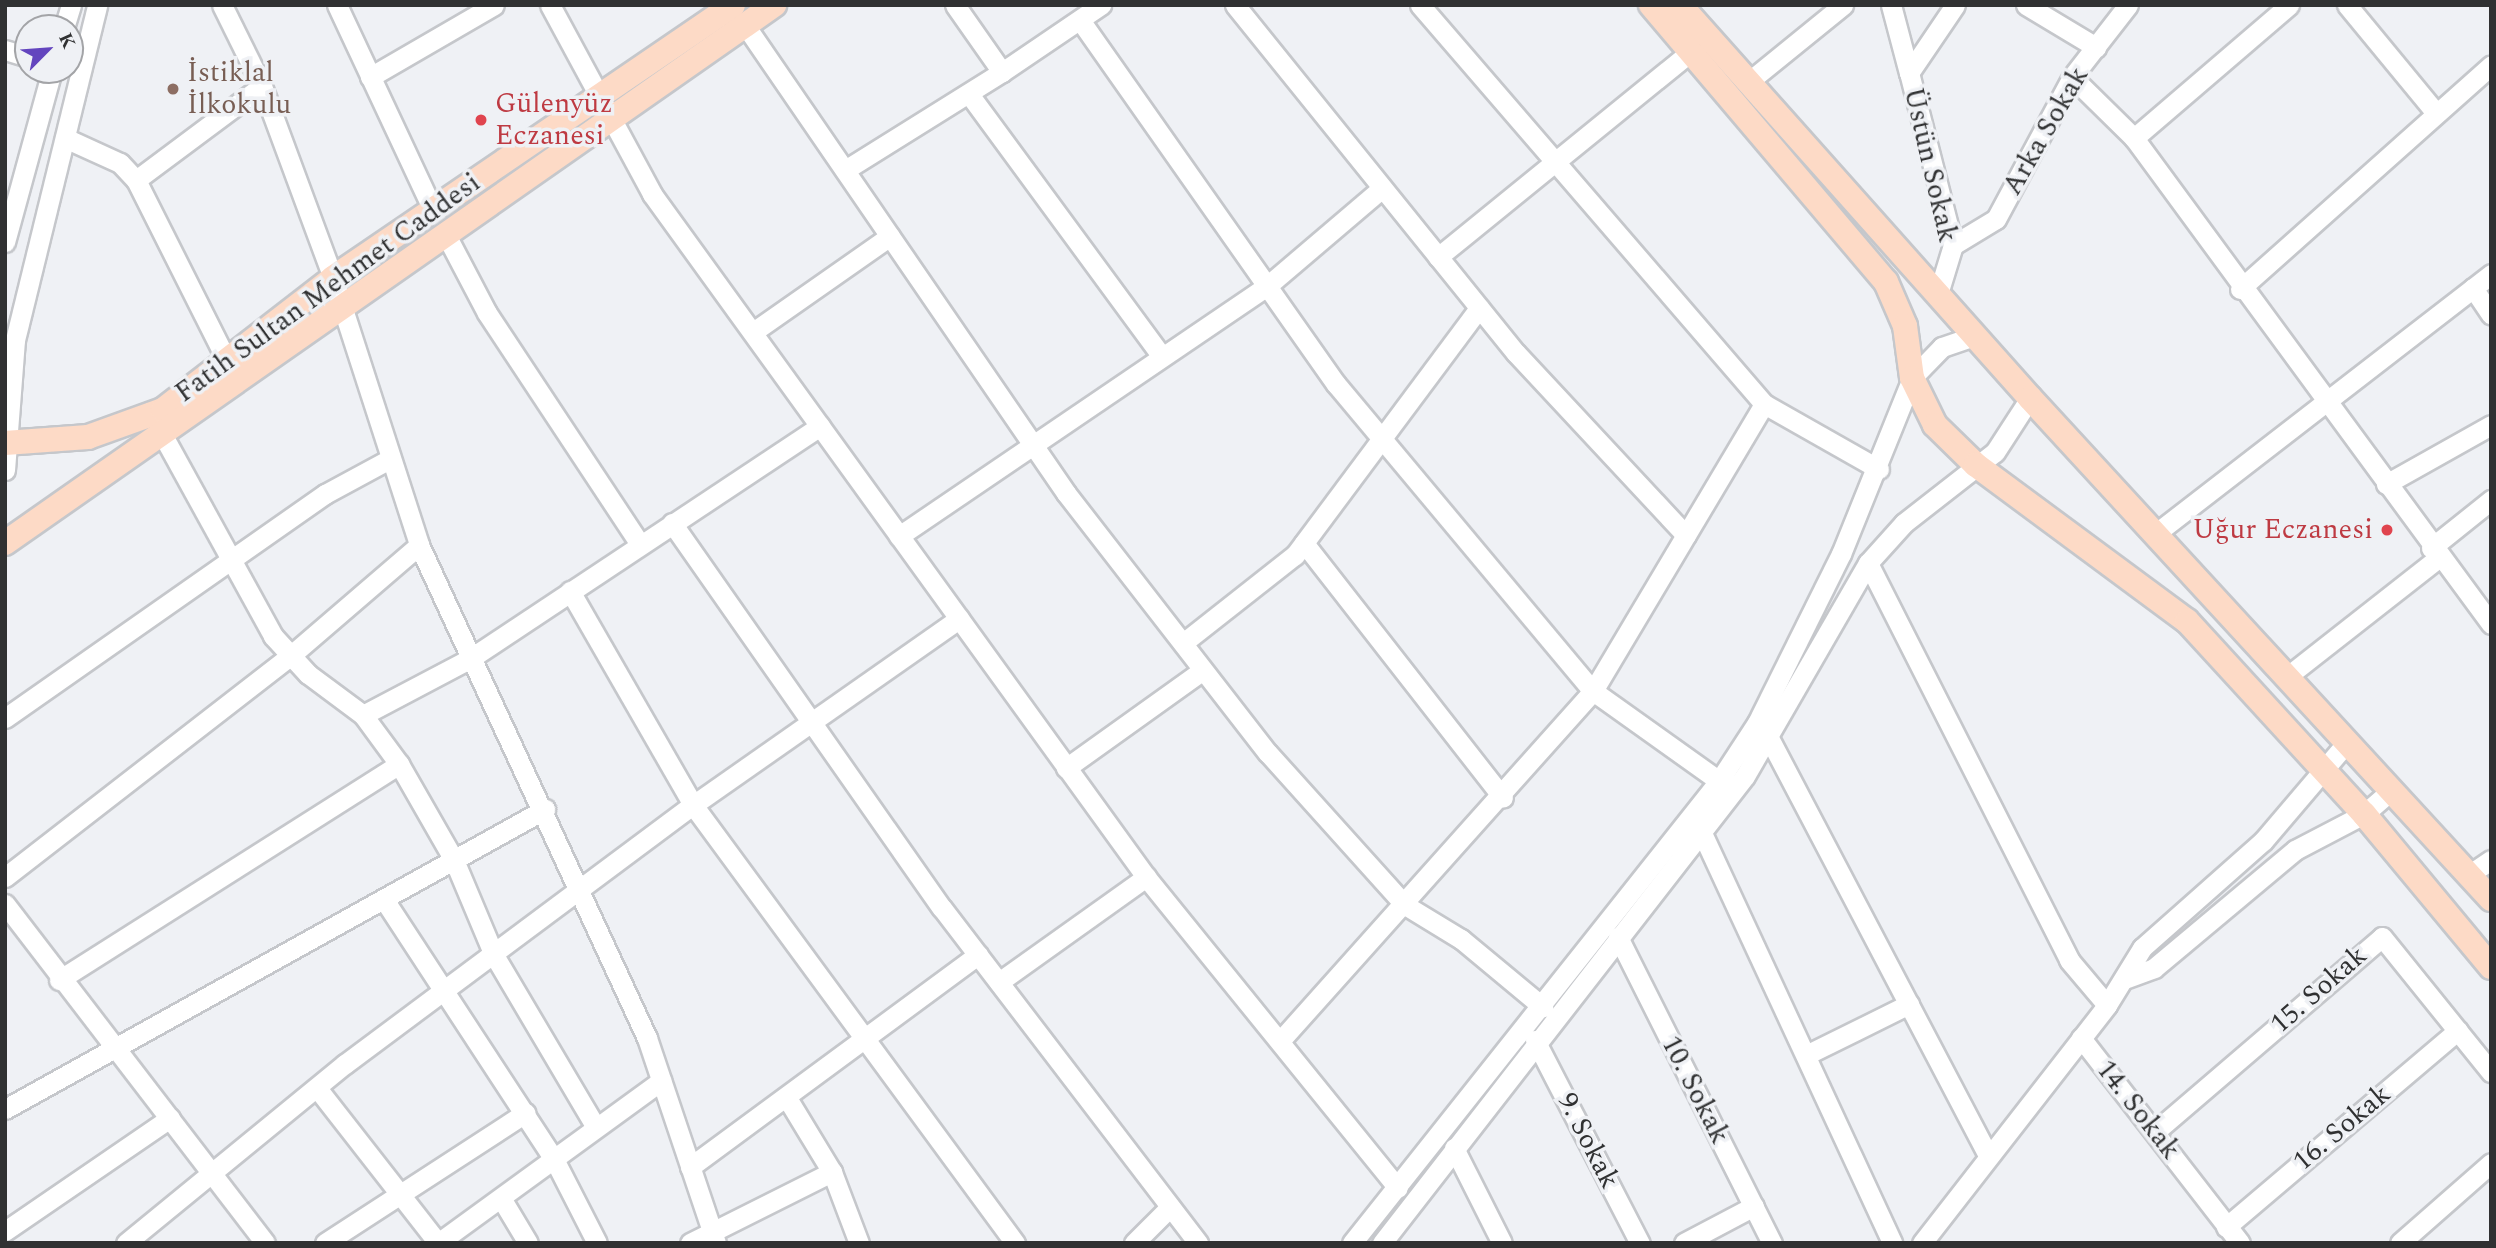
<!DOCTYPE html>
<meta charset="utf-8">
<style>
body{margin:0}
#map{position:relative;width:2496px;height:1248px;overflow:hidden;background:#eff1f5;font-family:Spectral,serif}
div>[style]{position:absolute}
.roads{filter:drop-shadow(2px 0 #c5c7cb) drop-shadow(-2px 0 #c5c7cb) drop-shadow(0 2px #c5c7cb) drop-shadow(0 -2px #c5c7cb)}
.minor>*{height:19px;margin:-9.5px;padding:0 9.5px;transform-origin:9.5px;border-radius:9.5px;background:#fff}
.major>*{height:24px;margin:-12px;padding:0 12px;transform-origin:12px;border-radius:12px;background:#fddac6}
.dots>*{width:19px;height:19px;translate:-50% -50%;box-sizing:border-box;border:4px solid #eff1f5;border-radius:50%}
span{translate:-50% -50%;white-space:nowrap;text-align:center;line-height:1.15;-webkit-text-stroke:7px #eff1f5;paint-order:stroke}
.education-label{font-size:28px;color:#785e54}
.left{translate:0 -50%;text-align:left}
.health-label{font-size:28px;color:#be3a42}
.right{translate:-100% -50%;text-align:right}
.street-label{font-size:28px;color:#303132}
.frame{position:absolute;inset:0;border:7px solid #303132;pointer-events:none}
.north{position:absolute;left:14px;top:14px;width:70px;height:70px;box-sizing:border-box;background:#eff1f5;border:2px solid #a3a4a7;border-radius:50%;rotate:65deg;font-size:19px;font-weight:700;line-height:28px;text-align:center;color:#303132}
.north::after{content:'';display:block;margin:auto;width:24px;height:32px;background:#6345be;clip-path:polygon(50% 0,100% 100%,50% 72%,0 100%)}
</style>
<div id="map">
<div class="roads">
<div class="minor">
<i style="left:222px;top:5px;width:90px;rotate:63.7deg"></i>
<i style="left:262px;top:86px;width:205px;rotate:69.7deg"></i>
<i style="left:333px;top:278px;width:281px;rotate:72.1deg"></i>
<i style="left:419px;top:545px;width:543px;rotate:65.18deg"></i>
<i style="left:647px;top:1038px;width:216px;rotate:71.4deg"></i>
<i style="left:337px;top:5px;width:226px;rotate:64.9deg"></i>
<i style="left:550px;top:5px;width:215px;rotate:61.6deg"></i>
<i style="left:652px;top:194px;width:843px;rotate:54.12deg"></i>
<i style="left:1146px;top:877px;width:400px;rotate:51deg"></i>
<i style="left:955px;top:5px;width:82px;rotate:55deg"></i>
<i style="left:1002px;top:72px;width:120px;rotate:-34.1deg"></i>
<i style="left:1235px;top:5px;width:447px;rotate:51.1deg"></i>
<i style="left:1516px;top:353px;width:249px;rotate:47deg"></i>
<i style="left:1420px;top:5px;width:527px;rotate:49.23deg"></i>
<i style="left:1764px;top:404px;width:132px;rotate:29.5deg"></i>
<i style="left:1891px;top:5px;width:70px;rotate:75.2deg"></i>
<i style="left:2026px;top:5px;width:82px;rotate:31deg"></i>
<i style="left:2347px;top:5px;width:140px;rotate:50.5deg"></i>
<i style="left:1080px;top:20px;width:445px;rotate:54.9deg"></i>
<i style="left:1336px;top:384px;width:400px;rotate:50.1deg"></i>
<i style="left:1593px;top:691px;width:155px;rotate:35.5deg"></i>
<i style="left:745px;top:25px;width:568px;rotate:55.55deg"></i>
<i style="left:1066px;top:493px;width:329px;rotate:52.2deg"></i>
<i style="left:1268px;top:753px;width:205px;rotate:48deg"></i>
<i style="left:1405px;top:905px;width:66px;rotate:31.3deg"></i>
<i style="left:1461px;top:939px;width:107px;rotate:39.7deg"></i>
<i style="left:64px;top:28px;width:24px;rotate:-73deg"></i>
<i style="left:5px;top:50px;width:24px;rotate:17deg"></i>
<i style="left:370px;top:77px;width:143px;rotate:-30.1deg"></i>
<i style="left:2072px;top:77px;width:87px;rotate:44.5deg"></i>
<i style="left:2134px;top:138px;width:603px;rotate:53.7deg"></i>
<i style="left:1747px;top:83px;width:124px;rotate:-39.1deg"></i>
<i style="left:969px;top:94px;width:321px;rotate:53.7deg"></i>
<i style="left:65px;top:138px;width:60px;rotate:24.4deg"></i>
<i style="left:120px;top:163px;width:23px;rotate:47deg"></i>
<i style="left:136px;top:180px;width:200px;rotate:63.3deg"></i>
<i style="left:2134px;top:138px;width:204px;rotate:-40.6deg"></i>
<i style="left:845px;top:170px;width:185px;rotate:-32deg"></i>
<i style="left:136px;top:180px;width:157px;rotate:-36.7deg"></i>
<i style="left:445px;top:233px;width:90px;rotate:62.3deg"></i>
<i style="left:487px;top:313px;width:277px;rotate:56.5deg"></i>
<i style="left:5px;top:242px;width:178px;rotate:-74.7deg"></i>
<i style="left:1953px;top:245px;width:50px;rotate:-31.2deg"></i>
<i style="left:1996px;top:219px;width:161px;rotate:-61.8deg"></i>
<i style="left:2072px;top:77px;width:91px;rotate:-52.1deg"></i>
<i style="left:1438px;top:257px;width:325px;rotate:-39.1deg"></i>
<i style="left:2473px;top:288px;width:32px;rotate:56deg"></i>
<i style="left:2240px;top:289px;width:336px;rotate:-41.7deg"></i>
<i style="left:1938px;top:294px;width:51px;rotate:-73deg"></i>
<i style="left:1953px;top:245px;width:178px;rotate:-104.3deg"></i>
<i style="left:1909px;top:73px;width:82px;rotate:-55.9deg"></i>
<i style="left:753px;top:332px;width:167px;rotate:-35deg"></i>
<i style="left:161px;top:432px;width:233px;rotate:61.2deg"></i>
<i style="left:273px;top:636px;width:52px;rotate:47.4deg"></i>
<i style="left:308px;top:674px;width:69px;rotate:36.7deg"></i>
<i style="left:363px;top:715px;width:61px;rotate:53.7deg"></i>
<i style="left:399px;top:764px;width:111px;rotate:60.2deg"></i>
<i style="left:454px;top:860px;width:103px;rotate:67.2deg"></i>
<i style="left:494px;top:955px;width:199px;rotate:59.4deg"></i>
<i style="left:5px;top:470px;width:130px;rotate:-85.6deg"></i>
<i style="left:15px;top:340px;width:345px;rotate:-76.2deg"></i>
<i style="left:2386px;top:484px;width:120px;rotate:-29.3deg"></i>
<i style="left:672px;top:523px;width:470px;rotate:55deg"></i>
<i style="left:942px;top:908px;width:422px;rotate:52.6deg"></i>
<i style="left:2155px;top:534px;width:425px;rotate:-37.7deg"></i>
<i style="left:899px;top:536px;width:445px;rotate:-34.2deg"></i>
<i style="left:1267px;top:286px;width:151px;rotate:-40.4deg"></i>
<i style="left:1304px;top:543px;width:323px;rotate:52deg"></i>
<i style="left:2431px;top:548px;width:77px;rotate:-38.7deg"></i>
<i style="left:1868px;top:563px;width:445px;rotate:63.1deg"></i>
<i style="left:2069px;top:960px;width:59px;rotate:49.8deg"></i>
<i style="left:570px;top:591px;width:247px;rotate:60.1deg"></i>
<i style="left:693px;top:805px;width:544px;rotate:53.68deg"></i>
<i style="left:1183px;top:643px;width:142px;rotate:-38.2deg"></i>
<i style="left:1295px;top:555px;width:308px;rotate:-53.3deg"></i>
<i style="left:2289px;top:675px;width:189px;rotate:-38.1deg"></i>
<i style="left:363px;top:715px;width:122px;rotate:-27.8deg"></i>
<i style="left:471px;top:658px;width:419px;rotate:-33.6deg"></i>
<i style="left:5px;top:718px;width:391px;rotate:-35deg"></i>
<i style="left:325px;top:494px;width:72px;rotate:-28.4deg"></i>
<i style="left:1770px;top:740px;width:469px;rotate:62.3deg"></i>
<i style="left:1066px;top:768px;width:168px;rotate:-35.6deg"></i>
<i style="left:1702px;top:833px;width:452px;rotate:65.1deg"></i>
<i style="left:2470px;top:874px;width:25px;rotate:-34deg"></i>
<i style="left:5px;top:877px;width:359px;rotate:-37.8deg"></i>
<i style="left:289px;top:657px;width:172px;rotate:-40.7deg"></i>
<i style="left:385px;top:901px;width:308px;rotate:56.8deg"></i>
<i style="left:554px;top:1159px;width:94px;rotate:62.9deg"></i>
<i style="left:5px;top:904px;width:427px;rotate:52.5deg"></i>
<i style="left:1618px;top:937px;width:343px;rotate:63.3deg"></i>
<i style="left:2127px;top:978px;width:29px;rotate:-20deg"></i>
<i style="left:2154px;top:968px;width:184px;rotate:-39.9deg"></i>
<i style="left:2295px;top:850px;width:78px;rotate:-27.6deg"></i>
<i style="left:2364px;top:814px;width:37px;rotate:-41deg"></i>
<i style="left:59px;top:980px;width:403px;rotate:-32.4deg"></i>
<i style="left:999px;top:982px;width:181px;rotate:-35.5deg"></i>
<i style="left:2081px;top:1038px;width:259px;rotate:52.2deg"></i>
<i style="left:1535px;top:1040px;width:229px;rotate:62.7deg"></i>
<i style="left:1280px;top:1041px;width:470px;rotate:-48.2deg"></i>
<i style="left:1593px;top:691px;width:334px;rotate:-59.2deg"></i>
<i style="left:1806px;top:1055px;width:115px;rotate:-26.3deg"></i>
<i style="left:317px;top:1088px;width:197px;rotate:52deg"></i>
<i style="left:787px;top:1098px;width:87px;rotate:58.7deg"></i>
<i style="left:832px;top:1172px;width:76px;rotate:69.2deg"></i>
<i style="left:5px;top:1109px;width:618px;rotate:-29.05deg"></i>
<i style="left:2157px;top:1130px;width:296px;rotate:-40.6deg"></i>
<i style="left:2382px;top:937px;width:174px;rotate:51.1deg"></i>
<i style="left:1454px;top:1148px;width:106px;rotate:63.2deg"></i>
<i style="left:690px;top:1167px;width:358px;rotate:-36.4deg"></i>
<i style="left:501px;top:1198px;width:52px;rotate:59deg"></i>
<i style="left:2226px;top:1227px;width:304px;rotate:-40.3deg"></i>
<i style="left:5px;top:1231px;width:200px;rotate:-34.4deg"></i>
<i style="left:126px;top:1243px;width:283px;rotate:-39.3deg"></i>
<i style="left:345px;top:1064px;width:434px;rotate:-36.7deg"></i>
<i style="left:693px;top:805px;width:325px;rotate:-35deg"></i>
<i style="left:325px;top:1243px;width:239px;rotate:-33deg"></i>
<i style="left:438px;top:1243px;width:276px;rotate:-36deg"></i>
<i style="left:690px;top:1243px;width:159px;rotate:-26.6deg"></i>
<i style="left:1134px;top:1243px;width:51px;rotate:-45deg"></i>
<i style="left:1352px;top:1243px;width:590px;rotate:-51.54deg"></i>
<i style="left:1719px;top:781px;width:69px;rotate:-56.8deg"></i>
<i style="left:1757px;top:723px;width:189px;rotate:-63.6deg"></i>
<i style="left:1841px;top:554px;width:190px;rotate:-68deg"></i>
<i style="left:1912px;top:378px;width:43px;rotate:-45.9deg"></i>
<i style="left:1942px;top:347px;width:34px;rotate:-19deg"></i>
<i style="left:1382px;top:1243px;width:591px;rotate:-52.14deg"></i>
<i style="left:1745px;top:776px;width:246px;rotate:-60deg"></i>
<i style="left:1868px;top:563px;width:54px;rotate:-48deg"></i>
<i style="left:1904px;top:523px;width:115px;rotate:-38deg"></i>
<i style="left:1995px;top:452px;width:64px;rotate:-57.1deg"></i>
<i style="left:1684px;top:1243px;width:79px;rotate:-27.9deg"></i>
<i style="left:1922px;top:1243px;width:301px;rotate:-52.1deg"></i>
<i style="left:2107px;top:1005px;width:67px;rotate:-58.4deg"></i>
<i style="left:2142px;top:948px;width:162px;rotate:-41.5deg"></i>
<i style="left:2263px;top:841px;width:131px;rotate:-49.6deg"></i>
<i style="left:2400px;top:1243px;width:121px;rotate:-41.3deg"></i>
</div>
<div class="major">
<i style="left:1651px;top:5px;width:363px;rotate:49.7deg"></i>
<i style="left:1886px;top:282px;width:48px;rotate:66.6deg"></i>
<i style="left:1905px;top:326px;width:52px;rotate:82.3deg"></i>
<i style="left:1912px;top:378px;width:52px;rotate:63.9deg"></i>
<i style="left:1935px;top:425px;width:57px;rotate:44.3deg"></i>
<i style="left:1976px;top:465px;width:262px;rotate:36.5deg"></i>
<i style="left:2187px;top:621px;width:262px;rotate:47.5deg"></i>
<i style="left:2364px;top:814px;width:199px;rotate:50.3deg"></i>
<i style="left:1680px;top:5px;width:526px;rotate:48.31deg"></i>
<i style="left:2030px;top:398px;width:681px;rotate:47.38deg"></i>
<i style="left:5px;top:443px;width:83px;rotate:-4.1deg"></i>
<i style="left:88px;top:437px;width:80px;rotate:-19.8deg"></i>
<i style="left:163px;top:410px;width:215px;rotate:-37.8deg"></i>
<i style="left:333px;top:278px;width:484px;rotate:-34.3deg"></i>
<i style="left:5px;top:543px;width:939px;rotate:-34.98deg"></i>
</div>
</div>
<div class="dots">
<i style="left:173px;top:89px;background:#8d6e63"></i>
<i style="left:481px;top:120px;background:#e0444e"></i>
<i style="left:2387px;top:530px;background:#e0444e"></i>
</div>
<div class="education-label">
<span class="left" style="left:187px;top:89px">İstiklal<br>İlkokulu</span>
</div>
<div class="health-label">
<span class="left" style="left:495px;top:120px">Gülenyüz<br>Eczanesi</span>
<span class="right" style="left:2373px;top:530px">Uğur Eczanesi</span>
</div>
<div class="street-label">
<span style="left:2046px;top:131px;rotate:-60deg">Arka Sokak</span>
<span style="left:1930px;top:165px;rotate:77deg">Üstün Sokak</span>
<span style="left:328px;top:288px;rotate:-36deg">Fatih Sultan Mehmet Caddesi</span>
<span style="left:2319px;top:990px;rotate:-41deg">15. Sokak</span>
<span style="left:1695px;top:1090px;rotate:63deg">10. Sokak</span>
<span style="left:2138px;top:1110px;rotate:52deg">14. Sokak</span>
<span style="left:2342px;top:1128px;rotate:-40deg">16. Sokak</span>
<span style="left:1588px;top:1141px;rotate:63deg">9. Sokak</span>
</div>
<div class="frame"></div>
<div class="north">K</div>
</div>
